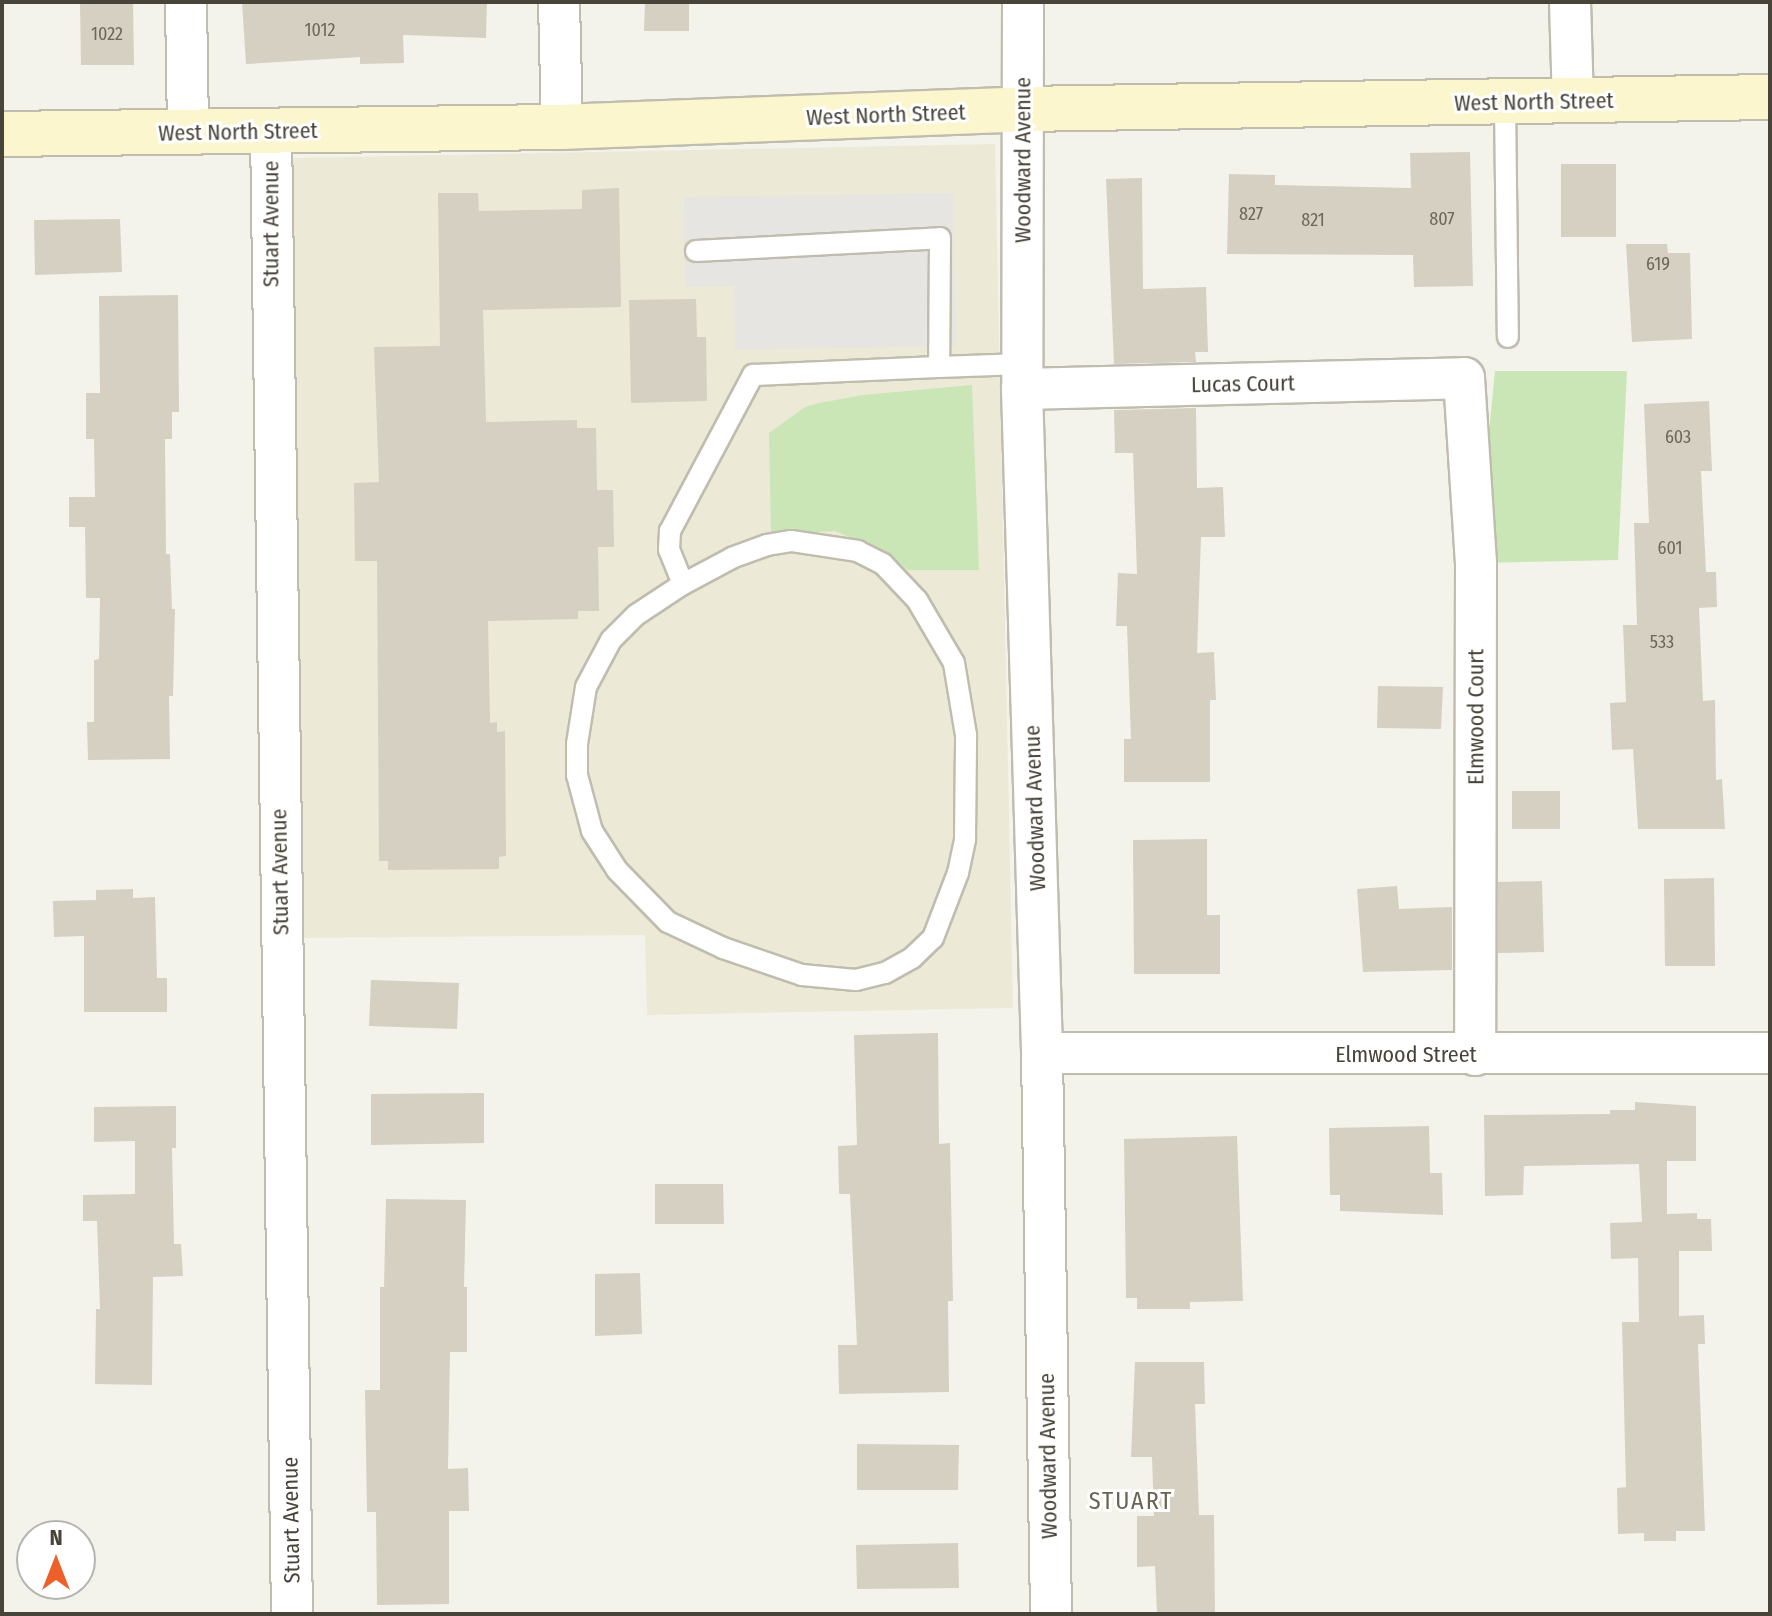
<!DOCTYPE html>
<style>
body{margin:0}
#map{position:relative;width:1772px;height:1616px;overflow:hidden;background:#f4f3eb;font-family:"Fira Sans Condensed",sans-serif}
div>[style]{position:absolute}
.education>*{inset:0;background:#ece9d6}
.green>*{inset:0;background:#cae6b7}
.parking>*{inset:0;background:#e6e5e2}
.building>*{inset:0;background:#d5d0c1}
.roads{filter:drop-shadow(2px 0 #c0bcae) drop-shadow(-2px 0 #c0bcae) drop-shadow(0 2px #c0bcae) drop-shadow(0 -2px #c0bcae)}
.lane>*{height:20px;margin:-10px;padding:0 10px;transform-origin:10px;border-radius:10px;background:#fff}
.street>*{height:40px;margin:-20px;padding:0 20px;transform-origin:20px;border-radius:20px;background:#fff}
.secondary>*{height:44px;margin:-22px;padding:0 22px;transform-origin:22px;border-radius:22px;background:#fbf6ce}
span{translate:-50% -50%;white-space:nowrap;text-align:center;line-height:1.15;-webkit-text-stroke:6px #fff;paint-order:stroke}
.number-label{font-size:18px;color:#6b675b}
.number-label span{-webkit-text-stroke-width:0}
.street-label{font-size:22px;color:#484439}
.neighbourhood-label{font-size:24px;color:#6a6351;letter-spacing:2px}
.frame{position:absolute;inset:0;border:4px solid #484439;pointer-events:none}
.north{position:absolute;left:16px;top:1520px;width:80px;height:80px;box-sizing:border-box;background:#fff;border:2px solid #b6b4b0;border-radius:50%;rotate:0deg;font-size:22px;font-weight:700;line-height:32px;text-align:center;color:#484439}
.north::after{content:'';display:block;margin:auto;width:28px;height:36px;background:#ed602a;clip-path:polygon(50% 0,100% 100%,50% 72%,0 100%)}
</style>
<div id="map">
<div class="education">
<i style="clip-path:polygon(995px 144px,1013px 1008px,647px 1015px,645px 935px,297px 938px,282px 181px,291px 158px)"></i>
</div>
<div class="green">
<i style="clip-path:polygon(1495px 371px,1627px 371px,1618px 560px,1476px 563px)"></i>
<i style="clip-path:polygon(972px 385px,979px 570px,908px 570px,890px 555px,835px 531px,771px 534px,769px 433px,805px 407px,819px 403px,863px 395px)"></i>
</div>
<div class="parking">
<i style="clip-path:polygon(953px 193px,956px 346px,735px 350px,734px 286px,685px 287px,684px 197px)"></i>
</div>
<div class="building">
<i style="clip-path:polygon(80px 2px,133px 2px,134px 65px,81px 65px)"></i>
<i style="clip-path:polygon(242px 2px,487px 2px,486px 38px,403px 35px,404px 63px,360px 64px,360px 57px,246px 64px)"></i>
<i style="clip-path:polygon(645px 2px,689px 2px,689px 31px,644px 31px)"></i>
<i style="clip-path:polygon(1470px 152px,1473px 286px,1414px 287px,1413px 255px,1227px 254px,1229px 174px,1275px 175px,1275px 185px,1411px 188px,1410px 153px)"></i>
<i style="clip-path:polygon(1561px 164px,1616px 164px,1616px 237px,1561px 237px)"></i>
<i style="clip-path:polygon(1142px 178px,1143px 289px,1206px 287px,1208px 352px,1195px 352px,1196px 362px,1114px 364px,1106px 179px)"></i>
<i style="clip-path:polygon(619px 188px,621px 307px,483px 310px,486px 422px,577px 420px,577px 428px,596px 428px,597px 490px,613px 490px,614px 547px,598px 547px,599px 611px,578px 611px,578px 619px,488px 621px,490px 723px,497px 722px,497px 732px,505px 731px,506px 856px,499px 857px,499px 869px,388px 870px,388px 861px,379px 861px,377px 561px,355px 561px,354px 483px,379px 482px,374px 347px,440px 346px,438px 193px,478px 193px,479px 211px,582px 209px,582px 190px)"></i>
<i style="clip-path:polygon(120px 219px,122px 272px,35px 275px,34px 220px)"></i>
<i style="clip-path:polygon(1626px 244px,1667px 244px,1668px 253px,1690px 253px,1692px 339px,1632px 342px)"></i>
<i style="clip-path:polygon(178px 295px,179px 412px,172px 412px,172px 439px,165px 439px,166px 554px,170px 554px,172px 609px,175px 609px,173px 696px,169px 696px,170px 759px,88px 760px,87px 722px,94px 722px,94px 660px,99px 659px,100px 598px,86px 598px,85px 527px,69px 527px,69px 497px,95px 497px,94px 439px,86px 439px,86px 393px,100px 393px,99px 296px)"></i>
<i style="clip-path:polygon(696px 299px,697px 337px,706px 337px,707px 401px,631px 403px,629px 300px)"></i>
<i style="clip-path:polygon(1709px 401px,1712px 471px,1701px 471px,1706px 572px,1716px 572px,1717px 607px,1699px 608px,1703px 701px,1715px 700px,1716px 780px,1722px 779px,1725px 829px,1638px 829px,1633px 749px,1612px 750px,1610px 703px,1626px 702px,1623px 625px,1637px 625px,1634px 523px,1649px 523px,1644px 404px)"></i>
<i style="clip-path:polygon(1196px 408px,1197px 488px,1223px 487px,1225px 537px,1201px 537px,1197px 653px,1214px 652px,1216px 700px,1210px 700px,1210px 782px,1124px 782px,1124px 739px,1131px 739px,1127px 626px,1116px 626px,1118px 573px,1137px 574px,1133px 453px,1115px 453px,1114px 410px)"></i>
<i style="clip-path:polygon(1378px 686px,1443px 687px,1441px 729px,1377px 728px)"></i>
<i style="clip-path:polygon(1512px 791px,1560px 791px,1560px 829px,1512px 829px)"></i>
<i style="clip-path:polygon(1207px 839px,1207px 915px,1220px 915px,1220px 974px,1134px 974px,1133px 840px)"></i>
<i style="clip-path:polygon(1714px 878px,1715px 966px,1665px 966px,1664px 879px)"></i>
<i style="clip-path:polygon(1542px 881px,1544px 952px,1498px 953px,1498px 882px)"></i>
<i style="clip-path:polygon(1397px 886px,1399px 909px,1452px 907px,1452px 970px,1363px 972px,1357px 889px)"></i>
<i style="clip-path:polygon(133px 889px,133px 898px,155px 897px,157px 978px,167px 978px,167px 1012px,84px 1012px,84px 936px,54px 937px,53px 901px,96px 900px,96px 890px)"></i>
<i style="clip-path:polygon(371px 980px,459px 983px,457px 1029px,369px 1026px)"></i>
<i style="clip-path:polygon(938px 1033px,939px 1144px,950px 1143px,953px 1301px,948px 1301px,949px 1392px,839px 1394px,838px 1345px,857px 1345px,850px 1194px,839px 1194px,838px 1146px,857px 1145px,854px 1035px)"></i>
<i style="clip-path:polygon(484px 1093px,484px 1143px,371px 1145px,371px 1094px)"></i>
<i style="clip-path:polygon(1635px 1102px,1696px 1106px,1696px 1161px,1667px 1161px,1667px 1214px,1697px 1213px,1697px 1219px,1711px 1219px,1712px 1251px,1679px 1251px,1679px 1316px,1704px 1315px,1705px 1344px,1698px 1344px,1705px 1531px,1676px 1531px,1676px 1541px,1644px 1541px,1644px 1533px,1618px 1534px,1617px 1488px,1626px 1487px,1622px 1322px,1639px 1322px,1638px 1258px,1611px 1259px,1610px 1223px,1642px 1222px,1639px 1164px,1524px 1166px,1523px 1195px,1485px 1196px,1484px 1115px,1610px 1114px,1610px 1110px,1635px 1110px)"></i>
<i style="clip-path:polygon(176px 1106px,176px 1148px,172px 1148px,174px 1244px,181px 1244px,183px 1276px,153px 1277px,152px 1385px,95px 1384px,96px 1309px,100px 1309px,97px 1221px,83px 1221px,83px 1195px,135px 1194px,135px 1141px,94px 1142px,94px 1107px)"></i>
<i style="clip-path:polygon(1429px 1126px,1430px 1173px,1442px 1173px,1443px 1215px,1340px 1211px,1340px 1195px,1330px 1195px,1329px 1128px)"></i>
<i style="clip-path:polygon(1237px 1136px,1243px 1301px,1190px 1302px,1190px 1309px,1137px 1309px,1137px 1298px,1126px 1298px,1124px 1139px)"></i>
<i style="clip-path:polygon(655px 1184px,723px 1184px,724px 1224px,655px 1224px)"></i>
<i style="clip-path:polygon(386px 1199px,466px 1200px,464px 1287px,467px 1287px,467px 1352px,450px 1352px,448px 1469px,468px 1468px,469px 1511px,449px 1511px,449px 1604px,377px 1605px,376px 1512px,367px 1512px,365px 1390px,380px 1390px,380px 1287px,384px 1287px)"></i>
<i style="clip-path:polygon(640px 1273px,642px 1334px,595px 1336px,595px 1274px)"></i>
<i style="clip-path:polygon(1135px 1362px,1204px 1362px,1205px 1404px,1195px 1404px,1199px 1515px,1214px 1515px,1215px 1614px,1157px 1614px,1155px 1566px,1137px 1567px,1137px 1516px,1154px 1516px,1152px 1457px,1131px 1457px)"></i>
<i style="clip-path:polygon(857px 1444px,959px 1445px,958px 1490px,857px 1490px)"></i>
<i style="clip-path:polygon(958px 1543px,959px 1588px,857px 1589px,856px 1545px)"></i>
</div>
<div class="roads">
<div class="lane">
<i style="left:1505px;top:103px;width:234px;rotate:89.3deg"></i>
<i style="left:696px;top:251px;width:244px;rotate:-3deg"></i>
<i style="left:940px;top:238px;width:129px;rotate:90.4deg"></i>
<i style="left:939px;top:367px;width:83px;rotate:-2.1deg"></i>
<i style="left:683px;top:584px;width:56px;rotate:146.6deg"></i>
<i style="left:636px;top:615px;width:35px;rotate:135deg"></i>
<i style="left:611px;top:640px;width:53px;rotate:118deg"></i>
<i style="left:586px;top:687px;width:58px;rotate:99deg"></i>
<i style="left:577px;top:744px;width:31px;rotate:90deg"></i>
<i style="left:577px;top:775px;width:58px;rotate:75deg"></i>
<i style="left:592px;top:831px;width:46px;rotate:57.3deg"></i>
<i style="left:617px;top:870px;width:73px;rotate:45.6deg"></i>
<i style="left:668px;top:922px;width:61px;rotate:25.3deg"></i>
<i style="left:723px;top:948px;width:83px;rotate:18.9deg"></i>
<i style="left:802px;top:975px;width:54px;rotate:5.3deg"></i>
<i style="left:856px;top:980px;width:30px;rotate:-14deg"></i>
<i style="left:885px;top:973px;width:31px;rotate:-29deg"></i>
<i style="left:912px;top:958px;width:29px;rotate:-44deg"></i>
<i style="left:933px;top:938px;width:70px;rotate:-69deg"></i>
<i style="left:958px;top:873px;width:35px;rotate:-78deg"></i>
<i style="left:965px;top:839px;width:104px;rotate:-89.4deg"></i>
<i style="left:966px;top:735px;width:73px;rotate:-99.5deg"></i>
<i style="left:954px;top:663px;width:73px;rotate:-120.4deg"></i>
<i style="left:917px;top:600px;width:50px;rotate:-133.4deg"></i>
<i style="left:883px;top:564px;width:28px;rotate:-153deg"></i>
<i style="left:858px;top:551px;width:68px;rotate:-171.5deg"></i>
<i style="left:791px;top:541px;width:24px;rotate:171deg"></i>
<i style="left:767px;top:545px;width:37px;rotate:160deg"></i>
<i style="left:732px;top:558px;width:55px;rotate:152deg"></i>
<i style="left:683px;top:584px;width:37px;rotate:-112deg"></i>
<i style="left:669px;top:550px;width:19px;rotate:-87deg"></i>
<i style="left:670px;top:531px;width:177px;rotate:-62deg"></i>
<i style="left:753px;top:375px;width:186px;rotate:-2.5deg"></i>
</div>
<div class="street">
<i style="left:186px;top:2px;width:131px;rotate:89.1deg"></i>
<i style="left:559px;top:2px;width:125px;rotate:88.6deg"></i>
<i style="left:1023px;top:2px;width:387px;rotate:90.1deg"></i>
<i style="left:1022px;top:389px;width:664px;rotate:88.27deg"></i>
<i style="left:1042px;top:1053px;width:561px;rotate:89.08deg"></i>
<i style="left:1570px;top:2px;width:100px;rotate:88.3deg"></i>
<i style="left:271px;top:130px;width:1484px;rotate:89.19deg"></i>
<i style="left:1022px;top:389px;width:442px;rotate:-1.4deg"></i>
<i style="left:1464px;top:378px;width:184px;rotate:86.3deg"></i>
<i style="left:1476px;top:562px;width:493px;rotate:90.1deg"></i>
<i style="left:1042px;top:1053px;width:728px"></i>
</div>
<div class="secondary">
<i style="left:2px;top:134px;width:560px;rotate:-0.72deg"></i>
<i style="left:562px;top:127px;width:461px;rotate:-2.2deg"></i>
<i style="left:1023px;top:109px;width:747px;rotate:-0.92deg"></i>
</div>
</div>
<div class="number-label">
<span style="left:320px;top:30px">1012</span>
<span style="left:107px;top:34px">1022</span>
<span style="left:1251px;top:214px">827</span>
<span style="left:1442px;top:219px">807</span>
<span style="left:1313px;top:220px">821</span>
<span style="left:1658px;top:264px">619</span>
<span style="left:1678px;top:437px">603</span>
<span style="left:1670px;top:548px">601</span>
<span style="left:1662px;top:642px">533</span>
</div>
<div class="street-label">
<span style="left:1534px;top:102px;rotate:-1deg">West North Street</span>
<span style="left:886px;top:115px;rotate:-2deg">West North Street</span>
<span style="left:238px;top:132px;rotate:-1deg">West North Street</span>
<span style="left:1023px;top:160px;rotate:-90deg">Woodward Avenue</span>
<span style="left:271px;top:224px;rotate:-90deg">Stuart Avenue</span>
<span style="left:1243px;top:384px;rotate:-1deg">Lucas Court</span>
<span style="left:1476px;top:717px;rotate:-90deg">Elmwood Court</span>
<span style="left:1035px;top:808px;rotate:-92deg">Woodward Avenue</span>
<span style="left:280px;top:872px;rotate:-91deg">Stuart Avenue</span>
<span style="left:1406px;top:1055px">Elmwood Street</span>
<span style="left:1048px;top:1456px;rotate:-91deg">Woodward Avenue</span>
<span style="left:291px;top:1520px;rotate:-91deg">Stuart Avenue</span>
</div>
<div class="neighbourhood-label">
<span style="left:1131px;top:1502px">STUART</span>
</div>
<div class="frame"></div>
<div class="north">N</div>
</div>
